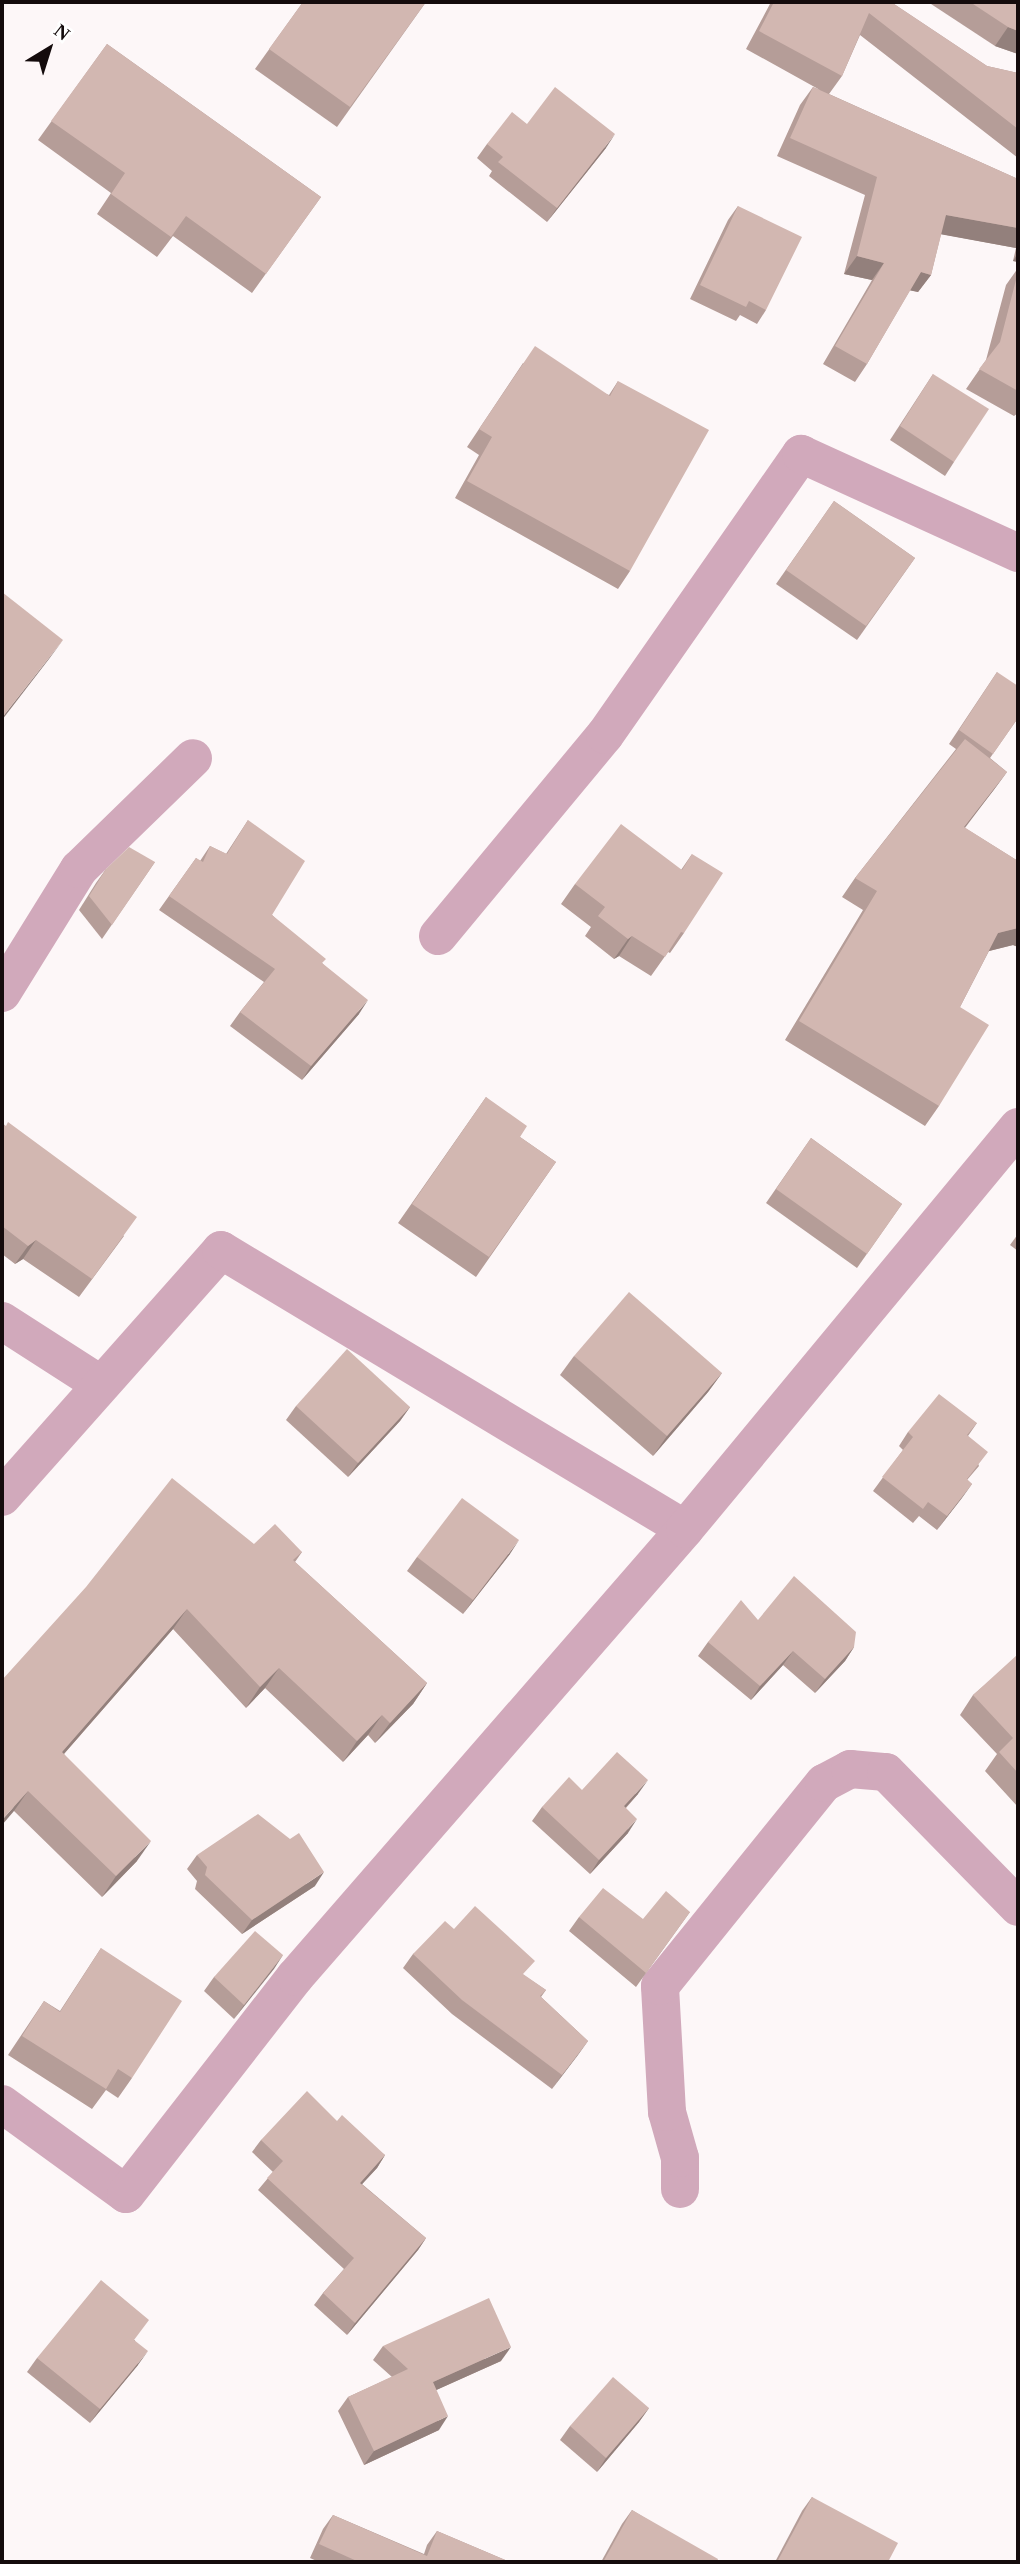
<!DOCTYPE html>
<style>
body{margin:0}
#map{position:relative;width:1020px;height:2564px;overflow:hidden;background:#fdf7f8;font-family:"Times New Roman",serif}
div>[style]{position:absolute}
.minor>*{height:38px;margin:-19px;padding:0 19px;transform-origin:19px;border-radius:19px;background:#d1a9bb}
.wall>*{inset:0;background:#b59d98}
.shaded-wall>*{inset:0;background:#93807c}
.building>*{inset:0;background:#d2b7b1}
span{translate:-50% -50%;white-space:nowrap;text-align:center;line-height:1.15;-webkit-text-stroke:7px #fff;paint-order:stroke}
.frame{position:absolute;inset:0;border:4px solid #140b0c;pointer-events:none}
.north{position:absolute;left:14px;top:14px;width:70px;height:70px;-webkit-text-stroke:5px #fff;paint-order:stroke;rotate:38deg;font-size:19px;font-weight:700;line-height:28px;text-align:center;color:#140b0c}
.north::after{content:'';display:block;margin:auto;width:24px;height:32px;background:#140b0c;clip-path:polygon(50% 0,100% 100%,50% 72%,0 100%)}
</style>
<div id="map">
<div class="minor">
<i style="left:438px;top:936px;width:261px;rotate:-50.3deg"></i>
<i style="left:605px;top:735px;width:343px;rotate:-55.1deg"></i>
<i style="left:801px;top:454px;width:239px;rotate:24.5deg"></i>
<i style="left:2px;top:993px;width:146px;rotate:-58.2deg"></i>
<i style="left:79px;top:869px;width:159px;rotate:-44.2deg"></i>
<i style="left:2px;top:1321px;width:117px;rotate:32.7deg"></i>
<i style="left:2px;top:1497px;width:330px;rotate:-48.4deg"></i>
<i style="left:221px;top:1250px;width:541px;rotate:31.02deg"></i>
<i style="left:2px;top:2104px;width:153px;rotate:36deg"></i>
<i style="left:126px;top:2194px;width:275px;rotate:-52.1deg"></i>
<i style="left:295px;top:1977px;width:594px;rotate:-48.96deg"></i>
<i style="left:685px;top:1529px;width:522px;rotate:-50.36deg"></i>
<i style="left:680px;top:2189px;width:31px;rotate:-90deg"></i>
<i style="left:680px;top:2158px;width:48px;rotate:-105.8deg"></i>
<i style="left:667px;top:2112px;width:126px;rotate:-93.2deg"></i>
<i style="left:660px;top:1986px;width:261px;rotate:-51.1deg"></i>
<i style="left:824px;top:1783px;width:30px;rotate:-28deg"></i>
<i style="left:850px;top:1769px;width:36px;rotate:5deg"></i>
<i style="left:886px;top:1772px;width:189px;rotate:45.6deg"></i>
</div>
<div class="wall">
<i style="clip-path:polygon(303px 2px,426px 2px,337px 127px,255px 69px)"></i>
<i style="clip-path:polygon(771px 2px,891px 2px,987px 66px,1018px 73px,1018px 158px,860px 35px,842px 76px,829px 94px,1018px 179px,1018px 262px,1013px 261px,1016px 248px,941px 234px,931px 275px,918px 292px,910px 290px,867px 364px,855px 382px,823px 364px,872px 280px,844px 274px,865px 195px,777px 156px,800px 105px,813px 87px,820px 90px,746px 49px)"></i>
<i style="clip-path:polygon(928px 2px,1018px 2px,1018px 54px,995px 46px)"></i>
<i style="clip-path:polygon(107px 44px,321px 197px,252px 293px,173px 236px,157px 257px,97px 214px,111px 193px,38px 140px)"></i>
<i style="clip-path:polygon(527px 124px,606px 148px,547px 222px,489px 176px,492px 171px,477px 158px,487px 144px)"></i>
<i style="clip-path:polygon(738px 206px,766px 310px,757px 324px,740px 315px,736px 321px,690px 299px,728px 220px)"></i>
<i style="clip-path:polygon(1018px 268px,1018px 413px,1014px 416px,966px 389px,986px 360px,1006px 285px)"></i>
<i style="clip-path:polygon(523px 363px,609px 395px,618px 381px,630px 571px,618px 589px,455px 498px,479px 455px,467px 447px)"></i>
<i style="clip-path:polygon(933px 374px,954px 462px,945px 476px,890px 440px)"></i>
<i style="clip-path:polygon(834px 501px,915px 558px,857px 640px,776px 584px)"></i>
<i style="clip-path:polygon(997px 672px,1018px 718px,990px 758px,1007px 772px,965px 828px,1018px 861px,1018px 947px,1013px 945px,989px 951px,960px 1007px,939px 1106px,925px 1126px,785px 1040px,863px 910px,842px 897px,855px 878px,956px 749px,949px 744px)"></i>
<i style="clip-path:polygon(248px 820px,272px 915px,323px 964px,359px 1014px,302px 1080px,230px 1026px,240px 1012px,264px 982px,159px 910px,196px 858px,200px 861px,210px 846px,226px 854px)"></i>
<i style="clip-path:polygon(692px 854px,684px 933px,670px 953px,668px 952px,651px 976px,619px 956px,614px 959px,585px 936px,591px 927px,561px 904px,575px 884px,681px 870px)"></i>
<i style="clip-path:polygon(155px 862px,102px 939px,79px 910px,96px 883px,106px 869px)"></i>
<i style="clip-path:polygon(486px 1097px,520px 1137px,556px 1162px,476px 1277px,398px 1223px)"></i>
<i style="clip-path:polygon(2px 1123px,124px 1236px,79px 1297px,23px 1259px,15px 1264px,2px 1254px)"></i>
<i style="clip-path:polygon(811px 1138px,902px 1204px,857px 1268px,766px 1203px)"></i>
<i style="clip-path:polygon(1018px 1234px,1018px 1251px,1010px 1245px)"></i>
<i style="clip-path:polygon(574px 1356px,722px 1373px,708px 1392px,653px 1456px,560px 1375px)"></i>
<i style="clip-path:polygon(296px 1406px,410px 1407px,400px 1421px,348px 1477px,286px 1420px)"></i>
<i style="clip-path:polygon(977px 1423px,968px 1436px,979px 1466px,967px 1480px,972px 1484px,937px 1530px,919px 1516px,913px 1523px,873px 1491px,903px 1450px,899px 1446px,908px 1432px)"></i>
<i style="clip-path:polygon(254px 1544px,302px 1552px,295px 1562px,427px 1683px,413px 1704px,375px 1743px,368px 1735px,343px 1762px,265px 1688px,246px 1708px,173px 1629px,64px 1754px,137px 1861px,102px 1897px,14px 1811px,2px 1680px)"></i>
<i style="clip-path:polygon(510px 1554px,463px 1614px,407px 1571px,417px 1557px)"></i>
<i style="clip-path:polygon(758px 1620px,854px 1647px,845px 1661px,815px 1693px,783px 1665px,751px 1700px,698px 1656px,708px 1642px)"></i>
<i style="clip-path:polygon(1018px 1657px,1018px 1807px,985px 1771px,997px 1754px,960px 1715px,973px 1695px)"></i>
<i style="clip-path:polygon(582px 1790px,638px 1794px,626px 1808px,628px 1833px,590px 1874px,532px 1821px,542px 1807px)"></i>
<i style="clip-path:polygon(197px 1855px,315px 1886px,242px 1934px,195px 1889px,197px 1881px,187px 1869px)"></i>
<i style="clip-path:polygon(690px 1912px,636px 1987px,569px 1931px,579px 1917px,643px 1919px)"></i>
<i style="clip-path:polygon(454px 1929px,546px 1990px,541px 1997px,588px 2041px,552px 2089px,452px 2014px,403px 1968px,413px 1954px)"></i>
<i style="clip-path:polygon(101px 1948px,132px 2078px,118px 2098px,106px 2090px,92px 2109px,8px 2055px,44px 2001px,60px 2011px)"></i>
<i style="clip-path:polygon(283px 1955px,234px 2019px,204px 1991px,214px 1977px)"></i>
<i style="clip-path:polygon(337px 2121px,385px 2155px,377px 2168px,362px 2184px,426px 2238px,418px 2250px,347px 2335px,314px 2305px,323px 2293px,344px 2269px,258px 2190px,273px 2172px,252px 2152px,261px 2140px)"></i>
<i style="clip-path:polygon(135px 2340px,138px 2365px,90px 2423px,27px 2372px,37px 2358px)"></i>
<i style="clip-path:polygon(383px 2346px,501px 2361px,436px 2390px,439px 2430px,364px 2465px,338px 2411px,348px 2397px,392px 2377px,373px 2360px)"></i>
<i style="clip-path:polygon(649px 2408px,639px 2422px,597px 2472px,560px 2440px,570px 2426px)"></i>
<i style="clip-path:polygon(812px 2497px,888px 2562px,775px 2562px,802px 2511px)"></i>
<i style="clip-path:polygon(632px 2510px,717px 2562px,601px 2562px,622px 2524px)"></i>
<i style="clip-path:polygon(333px 2515px,424px 2554px,427px 2545px,437px 2531px,510px 2562px,319px 2562px,310px 2558px,323px 2529px)"></i>
</div>
<div class="shaded-wall">
<i style="clip-path:polygon(1008px 27px,1018px 31px,1018px 54px,995px 46px)"></i>
<i style="clip-path:polygon(615px 134px,606px 148px,547px 222px,557px 208px)"></i>
<i style="clip-path:polygon(946px 215px,1018px 228px,1018px 245px,1016px 248px,934px 233px)"></i>
<i style="clip-path:polygon(1018px 253px,1018px 262px,1013px 261px)"></i>
<i style="clip-path:polygon(857px 256px,884px 263px,872px 280px,844px 274px)"></i>
<i style="clip-path:polygon(921px 272px,931px 275px,918px 292px,908px 290px)"></i>
<i style="clip-path:polygon(63px 640px,49px 659px,2px 720px,4px 715px)"></i>
<i style="clip-path:polygon(1007px 772px,993px 791px,950px 846px,964px 827px)"></i>
<i style="clip-path:polygon(1018px 928px,1018px 947px,1013px 945px,985px 952px,998px 933px)"></i>
<i style="clip-path:polygon(632px 936px,619px 956px,614px 959px,628px 939px)"></i>
<i style="clip-path:polygon(368px 1000px,359px 1014px,302px 1080px,311px 1066px)"></i>
<i style="clip-path:polygon(36px 1240px,23px 1259px,15px 1264px,28px 1246px)"></i>
<i style="clip-path:polygon(722px 1373px,708px 1392px,653px 1456px,667px 1436px)"></i>
<i style="clip-path:polygon(410px 1407px,400px 1421px,348px 1477px,358px 1463px)"></i>
<i style="clip-path:polygon(972px 1484px,962px 1498px,937px 1530px,947px 1516px)"></i>
<i style="clip-path:polygon(519px 1540px,510px 1554px,463px 1614px,473px 1600px)"></i>
<i style="clip-path:polygon(187px 1609px,173px 1629px,48px 1772px,62px 1752px)"></i>
<i style="clip-path:polygon(854px 1647px,845px 1661px,815px 1693px,825px 1679px)"></i>
<i style="clip-path:polygon(793px 1651px,783px 1665px,751px 1700px,760px 1686px)"></i>
<i style="clip-path:polygon(279px 1668px,265px 1688px,246px 1708px,260px 1687px)"></i>
<i style="clip-path:polygon(427px 1683px,413px 1704px,375px 1743px,390px 1723px)"></i>
<i style="clip-path:polygon(382px 1715px,368px 1735px,343px 1762px,357px 1741px)"></i>
<i style="clip-path:polygon(648px 1780px,638px 1794px,614px 1820px,624px 1806px)"></i>
<i style="clip-path:polygon(28px 1791px,14px 1811px,2px 1825px,2px 1820px)"></i>
<i style="clip-path:polygon(637px 1819px,628px 1833px,590px 1874px,599px 1860px)"></i>
<i style="clip-path:polygon(151px 1841px,137px 1861px,102px 1897px,116px 1876px)"></i>
<i style="clip-path:polygon(324px 1872px,315px 1886px,242px 1934px,252px 1920px)"></i>
<i style="clip-path:polygon(283px 1955px,274px 1969px,234px 2019px,244px 2005px)"></i>
<i style="clip-path:polygon(588px 2041px,578px 2055px,552px 2089px,562px 2075px)"></i>
<i style="clip-path:polygon(385px 2155px,377px 2168px,352px 2195px,360px 2183px)"></i>
<i style="clip-path:polygon(426px 2238px,418px 2250px,347px 2335px,355px 2323px)"></i>
<i style="clip-path:polygon(511px 2347px,501px 2361px,423px 2396px,433px 2382px)"></i>
<i style="clip-path:polygon(148px 2351px,138px 2365px,90px 2423px,100px 2409px)"></i>
<i style="clip-path:polygon(649px 2408px,639px 2422px,597px 2472px,606px 2458px)"></i>
<i style="clip-path:polygon(448px 2416px,439px 2430px,364px 2465px,374px 2451px)"></i>
</div>
<div class="building">
<i style="clip-path:polygon(303px 2px,426px 2px,350px 107px,269px 49px)"></i>
<i style="clip-path:polygon(774px 2px,891px 2px,987px 66px,1018px 73px,1018px 129px,869px 13px,842px 76px,759px 31px)"></i>
<i style="clip-path:polygon(970px 2px,1018px 2px,1018px 31px,1008px 27px)"></i>
<i style="clip-path:polygon(107px 44px,321px 197px,266px 274px,186px 216px,171px 237px,111px 194px,125px 173px,51px 121px)"></i>
<i style="clip-path:polygon(555px 87px,615px 134px,557px 208px,498px 162px,503px 157px,487px 144px,512px 112px,527px 124px)"></i>
<i style="clip-path:polygon(813px 87px,1018px 179px,1018px 228px,946px 215px,931px 275px,921px 272px,867px 364px,835px 346px,884px 263px,857px 256px,877px 177px,790px 138px)"></i>
<i style="clip-path:polygon(738px 206px,802px 237px,766px 310px,749px 301px,746px 307px,700px 285px)"></i>
<i style="clip-path:polygon(1018px 272px,1018px 391px,979px 369px,1000px 342px)"></i>
<i style="clip-path:polygon(535px 346px,610px 396px,618px 381px,709px 430px,630px 571px,467px 481px,492px 437px,479px 429px)"></i>
<i style="clip-path:polygon(933px 374px,989px 409px,954px 462px,900px 426px)"></i>
<i style="clip-path:polygon(834px 501px,915px 558px,866px 626px,786px 570px)"></i>
<i style="clip-path:polygon(2px 592px,63px 640px,4px 715px,2px 714px)"></i>
<i style="clip-path:polygon(997px 672px,1018px 686px,1018px 718px,993px 754px,959px 730px)"></i>
<i style="clip-path:polygon(965px 739px,1007px 772px,964px 827px,1018px 861px,1018px 928px,998px 933px,960px 1007px,989px 1025px,939px 1106px,799px 1021px,877px 891px,855px 878px)"></i>
<i style="clip-path:polygon(248px 820px,305px 861px,272px 915px,326px 959px,322px 963px,368px 1000px,311px 1066px,240px 1012px,275px 969px,169px 896px,196px 858px,203px 862px,210px 846px,227px 854px)"></i>
<i style="clip-path:polygon(621px 824px,682px 870px,692px 854px,723px 873px,684px 933px,681px 932px,665px 957px,632px 936px,628px 939px,598px 916px,605px 907px,575px 884px)"></i>
<i style="clip-path:polygon(129px 847px,155px 862px,112px 925px,89px 896px,106px 869px)"></i>
<i style="clip-path:polygon(486px 1097px,527px 1126px,520px 1137px,556px 1162px,489px 1257px,412px 1204px)"></i>
<i style="clip-path:polygon(8px 1122px,137px 1217px,92px 1279px,36px 1240px,28px 1246px,2px 1226px,2px 1123px,6px 1126px)"></i>
<i style="clip-path:polygon(811px 1138px,902px 1204px,867px 1254px,776px 1189px)"></i>
<i style="clip-path:polygon(629px 1292px,722px 1373px,667px 1436px,574px 1356px)"></i>
<i style="clip-path:polygon(347px 1349px,410px 1407px,358px 1463px,296px 1406px)"></i>
<i style="clip-path:polygon(939px 1394px,977px 1423px,967px 1435px,988px 1452px,967px 1479px,972px 1484px,947px 1516px,928px 1502px,923px 1509px,882px 1477px,913px 1437px,908px 1432px)"></i>
<i style="clip-path:polygon(172px 1478px,254px 1544px,275px 1524px,302px 1552px,293px 1560px,427px 1683px,390px 1723px,382px 1715px,357px 1741px,279px 1668px,260px 1687px,187px 1609px,62px 1752px,151px 1841px,116px 1876px,28px 1791px,2px 1820px,2px 1680px,86px 1587px)"></i>
<i style="clip-path:polygon(462px 1498px,519px 1540px,473px 1600px,417px 1557px)"></i>
<i style="clip-path:polygon(794px 1576px,856px 1632px,854px 1647px,825px 1679px,793px 1651px,760px 1686px,708px 1642px,741px 1600px,758px 1620px)"></i>
<i style="clip-path:polygon(1017px 1655px,1018px 1657px,1018px 1773px,999px 1752px,1013px 1738px,973px 1695px)"></i>
<i style="clip-path:polygon(617px 1752px,648px 1780px,624px 1806px,637px 1819px,599px 1860px,542px 1807px,569px 1777px,582px 1790px)"></i>
<i style="clip-path:polygon(258px 1814px,290px 1839px,299px 1833px,324px 1872px,252px 1920px,205px 1875px,207px 1867px,197px 1855px)"></i>
<i style="clip-path:polygon(603px 1888px,643px 1919px,666px 1891px,690px 1912px,646px 1973px,579px 1917px)"></i>
<i style="clip-path:polygon(475px 1906px,535px 1961px,523px 1974px,546px 1990px,540px 1996px,588px 2041px,562px 2075px,462px 2000px,413px 1954px,445px 1921px,454px 1929px)"></i>
<i style="clip-path:polygon(255px 1931px,283px 1955px,244px 2005px,214px 1977px)"></i>
<i style="clip-path:polygon(101px 1948px,182px 2001px,132px 2078px,118px 2069px,106px 2089px,22px 2036px,44px 2001px,60px 2012px)"></i>
<i style="clip-path:polygon(307px 2091px,337px 2121px,342px 2115px,385px 2155px,360px 2183px,426px 2238px,355px 2323px,323px 2293px,354px 2258px,267px 2178px,283px 2161px,261px 2140px)"></i>
<i style="clip-path:polygon(101px 2280px,149px 2320px,134px 2340px,148px 2351px,100px 2409px,37px 2358px)"></i>
<i style="clip-path:polygon(489px 2298px,511px 2347px,433px 2382px,448px 2416px,374px 2451px,348px 2397px,408px 2369px,383px 2346px)"></i>
<i style="clip-path:polygon(613px 2377px,649px 2408px,606px 2458px,570px 2426px)"></i>
<i style="clip-path:polygon(812px 2497px,898px 2543px,888px 2562px,777px 2562px)"></i>
<i style="clip-path:polygon(632px 2510px,718px 2559px,717px 2562px,603px 2562px)"></i>
<i style="clip-path:polygon(333px 2515px,427px 2556px,437px 2531px,510px 2562px,359px 2562px,319px 2544px)"></i>
</div>
<div class="frame"></div>
<div class="north">N</div>
</div>
